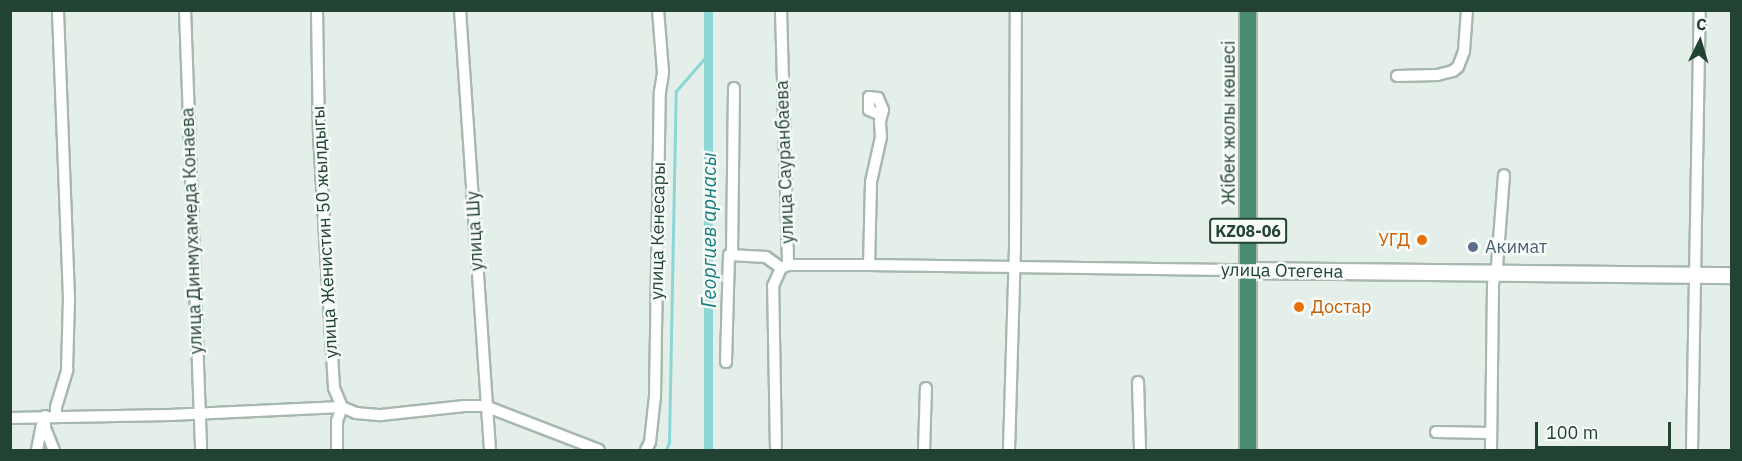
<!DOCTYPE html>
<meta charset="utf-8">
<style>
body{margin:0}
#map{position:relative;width:1742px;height:461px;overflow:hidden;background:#e5efe9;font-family:"IBM Plex Sans",sans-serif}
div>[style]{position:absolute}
.stream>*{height:3px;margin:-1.5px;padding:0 1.5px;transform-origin:1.5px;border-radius:1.5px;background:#8ad7d5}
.canal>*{height:9px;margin:-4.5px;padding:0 4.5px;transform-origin:4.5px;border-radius:4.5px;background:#8ad7d5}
.roads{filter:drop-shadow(2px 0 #a7b8af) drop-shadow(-2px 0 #a7b8af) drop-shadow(0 2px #a7b8af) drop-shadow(0 -2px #a7b8af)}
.minor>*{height:10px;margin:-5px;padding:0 5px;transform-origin:5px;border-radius:5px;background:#fff}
.secondary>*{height:15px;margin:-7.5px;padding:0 7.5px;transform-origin:7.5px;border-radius:7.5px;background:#fff}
.trunk>*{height:16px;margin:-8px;padding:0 8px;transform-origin:8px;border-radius:8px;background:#4a8d71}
.dots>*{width:16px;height:16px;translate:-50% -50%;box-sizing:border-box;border:3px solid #f6fbf8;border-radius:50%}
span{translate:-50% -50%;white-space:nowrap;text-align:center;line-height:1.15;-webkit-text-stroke:5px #f6fbf8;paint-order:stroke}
.shield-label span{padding:2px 4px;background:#f6fbf8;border:2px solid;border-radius:4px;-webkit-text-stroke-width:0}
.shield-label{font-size:16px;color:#224334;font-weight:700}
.street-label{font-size:18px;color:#224334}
.food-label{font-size:18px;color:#c56008}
.right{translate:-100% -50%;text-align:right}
.left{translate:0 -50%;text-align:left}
.service-label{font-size:18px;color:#4e5e75}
.water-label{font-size:20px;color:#177e7d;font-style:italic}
.frame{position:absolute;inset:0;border:12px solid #224334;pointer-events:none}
.north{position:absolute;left:1670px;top:12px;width:60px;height:60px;-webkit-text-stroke:4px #f6fbf8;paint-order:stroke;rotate:5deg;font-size:16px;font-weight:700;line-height:24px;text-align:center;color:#224334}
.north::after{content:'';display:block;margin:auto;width:21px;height:27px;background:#224334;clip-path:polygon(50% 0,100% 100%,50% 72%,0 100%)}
.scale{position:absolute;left:1535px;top:422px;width:136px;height:27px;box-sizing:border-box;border:3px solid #224334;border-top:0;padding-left:8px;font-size:18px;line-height:21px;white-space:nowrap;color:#224334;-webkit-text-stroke:4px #f6fbf8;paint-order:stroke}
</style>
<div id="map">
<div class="stream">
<i style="left:666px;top:450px;width:9px;rotate:-69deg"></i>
<i style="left:669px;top:442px;width:351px;rotate:-88.9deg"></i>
<i style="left:676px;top:91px;width:49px;rotate:-49.1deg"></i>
</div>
<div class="canal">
<i style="left:708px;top:450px;width:440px;rotate:-90deg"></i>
</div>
<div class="roads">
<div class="minor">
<i style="left:185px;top:10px;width:440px;rotate:87.9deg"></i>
<i style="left:317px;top:10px;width:125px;rotate:89.1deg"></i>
<i style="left:319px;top:135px;width:253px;rotate:86.6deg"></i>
<i style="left:334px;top:388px;width:21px;rotate:67deg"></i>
<i style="left:460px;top:10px;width:441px;rotate:86.1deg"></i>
<i style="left:781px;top:10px;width:255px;rotate:88.4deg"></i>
<i style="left:1397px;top:76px;width:40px;rotate:-1.4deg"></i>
<i style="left:1437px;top:75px;width:16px;rotate:-14deg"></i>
<i style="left:1453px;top:71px;width:6px;rotate:-39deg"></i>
<i style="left:1458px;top:67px;width:17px;rotate:-69deg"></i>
<i style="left:1464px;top:51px;width:41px;rotate:-85.8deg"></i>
<i style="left:732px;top:253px;width:165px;rotate:-89.3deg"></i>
<i style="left:869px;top:265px;width:83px;rotate:-88.6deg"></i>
<i style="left:871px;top:182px;width:46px;rotate:-77.5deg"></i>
<i style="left:881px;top:137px;width:16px;rotate:-94deg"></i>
<i style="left:880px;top:121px;width:11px;rotate:-75deg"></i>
<i style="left:883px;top:110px;width:13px;rotate:-113deg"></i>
<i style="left:878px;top:98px;width:9px;rotate:-174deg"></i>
<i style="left:869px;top:97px;width:13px;rotate:90deg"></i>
<i style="left:869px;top:110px;width:13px;rotate:23deg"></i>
<i style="left:726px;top:362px;width:107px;rotate:-88.4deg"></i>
<i style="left:729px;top:255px;width:37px;rotate:3deg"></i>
<i style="left:766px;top:257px;width:19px;rotate:36deg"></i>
<i style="left:1138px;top:382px;width:68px;rotate:88.3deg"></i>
<i style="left:45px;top:416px;width:12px;rotate:90deg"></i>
<i style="left:45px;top:428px;width:24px;rotate:68deg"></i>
<i style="left:56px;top:417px;width:10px;rotate:-90deg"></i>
<i style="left:56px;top:407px;width:39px;rotate:-73deg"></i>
<i style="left:67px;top:370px;width:72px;rotate:-88.4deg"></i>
<i style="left:69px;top:298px;width:288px;rotate:-92.2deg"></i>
<i style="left:10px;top:418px;width:160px;rotate:-1.1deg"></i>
<i style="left:170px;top:415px;width:172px;rotate:-2.7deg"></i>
<i style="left:342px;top:407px;width:15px;rotate:23deg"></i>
<i style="left:356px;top:413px;width:25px;rotate:5deg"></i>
<i style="left:381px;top:415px;width:84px;rotate:-6.1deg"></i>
<i style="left:465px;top:406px;width:20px"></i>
<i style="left:485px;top:406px;width:122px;rotate:21.1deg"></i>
<i style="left:1436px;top:432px;width:55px;rotate:1deg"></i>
<i style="left:37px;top:450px;width:25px;rotate:-79deg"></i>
<i style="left:337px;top:450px;width:29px;rotate:-90deg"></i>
<i style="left:337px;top:421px;width:15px;rotate:-70deg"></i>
<i style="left:646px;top:450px;width:9px;rotate:-63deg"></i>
<i style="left:650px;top:442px;width:46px;rotate:-83.8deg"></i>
<i style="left:655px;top:396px;width:304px;rotate:-89.1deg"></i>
<i style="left:660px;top:92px;width:20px;rotate:-81deg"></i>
<i style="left:663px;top:72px;width:62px;rotate:-94.6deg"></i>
<i style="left:776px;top:450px;width:164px;rotate:-91deg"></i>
<i style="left:773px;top:286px;width:20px;rotate:-66deg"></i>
<i style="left:781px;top:268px;width:8px;rotate:-23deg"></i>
<i style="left:788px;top:265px;width:81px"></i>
<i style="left:869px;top:265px;width:379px;rotate:0.8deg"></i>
<i style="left:924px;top:450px;width:62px;rotate:-88.2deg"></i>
<i style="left:1009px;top:450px;width:202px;rotate:-88.3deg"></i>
<i style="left:1015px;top:248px;width:238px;rotate:-89.8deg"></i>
<i style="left:1491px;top:450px;width:166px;rotate:-89.3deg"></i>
<i style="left:1493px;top:284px;width:18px;rotate:-77deg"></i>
<i style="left:1497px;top:266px;width:91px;rotate:-85.6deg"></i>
<i style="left:1692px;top:450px;width:440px;rotate:-89deg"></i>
</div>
<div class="secondary">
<i style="left:1248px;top:270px;width:484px;rotate:0.6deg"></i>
</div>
<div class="trunk">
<i style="left:1248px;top:450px;width:440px;rotate:-90deg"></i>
</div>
</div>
<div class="dots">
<i style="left:1422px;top:240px;background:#e8710a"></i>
<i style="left:1473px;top:247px;background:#5c6f8a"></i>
<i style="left:1299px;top:307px;background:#e8710a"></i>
</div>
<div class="shield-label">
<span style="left:1248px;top:231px">KZ08-06</span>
</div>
<div class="street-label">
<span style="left:1229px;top:123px;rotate:-90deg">Жібек жолы көшесі</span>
<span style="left:785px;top:162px;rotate:-92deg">улица Сауранбаева</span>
<span style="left:192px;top:231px;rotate:-92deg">улица Динмухамеда Конаева</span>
<span style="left:475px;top:231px;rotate:-93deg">улица Шу</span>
<span style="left:658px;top:231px;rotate:-89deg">улица Кенесары</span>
<span style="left:325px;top:232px;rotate:-93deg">улица Женистин 50 жылдыгы</span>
<span style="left:1282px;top:271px;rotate:1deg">улица Отегена</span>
</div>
<div class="food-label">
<span class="right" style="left:1410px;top:240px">УГД</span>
<span class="left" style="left:1311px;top:307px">Достар</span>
</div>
<div class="service-label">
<span class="left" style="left:1485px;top:247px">Акимат</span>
</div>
<div class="water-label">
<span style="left:708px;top:230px;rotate:-90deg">Георгиев арнасы</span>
</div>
<div class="frame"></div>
<div class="north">С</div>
<div class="scale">100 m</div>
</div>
